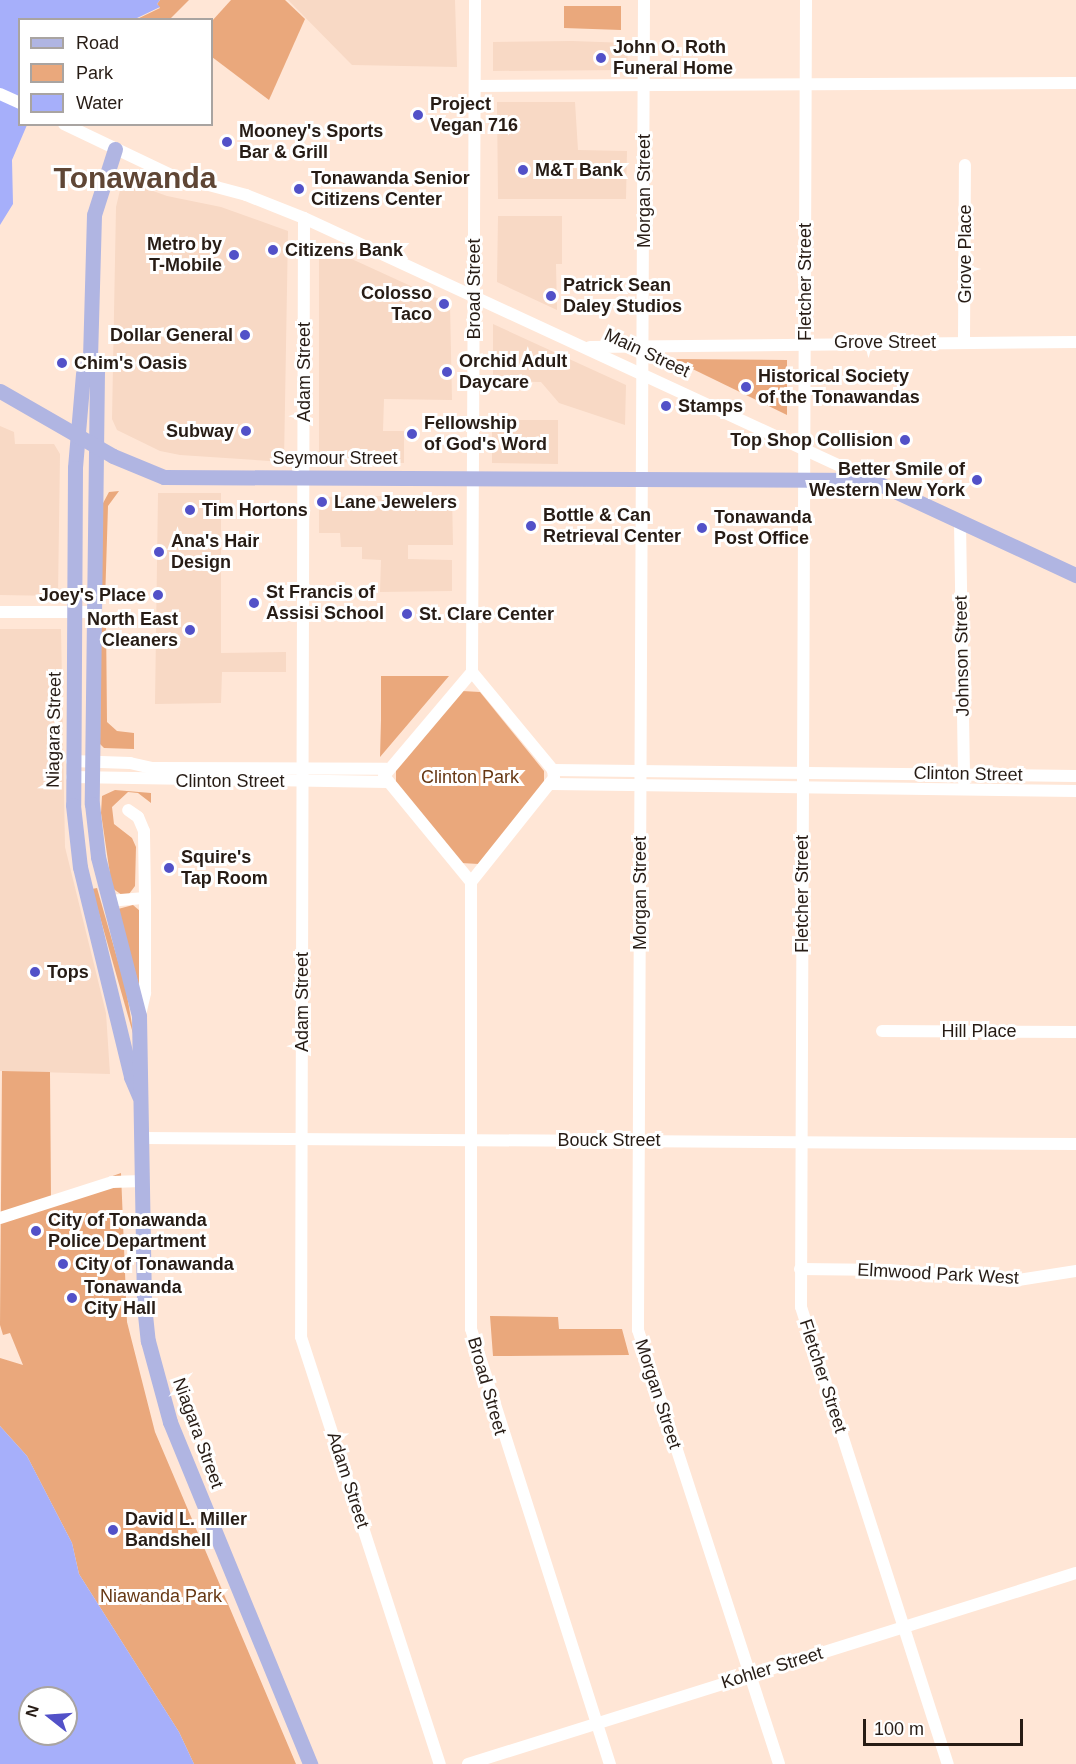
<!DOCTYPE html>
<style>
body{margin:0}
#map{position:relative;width:1076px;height:1764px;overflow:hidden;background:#ffe6d6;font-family:Arial,sans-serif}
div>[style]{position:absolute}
.built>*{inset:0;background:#f8d9c5}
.green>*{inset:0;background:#eaa87c}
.water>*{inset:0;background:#a6affa}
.minor>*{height:12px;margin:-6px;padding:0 6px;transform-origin:6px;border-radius:6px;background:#fff}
.major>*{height:15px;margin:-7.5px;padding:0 7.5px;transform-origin:7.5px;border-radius:7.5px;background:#b0b5e2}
.dots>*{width:16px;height:16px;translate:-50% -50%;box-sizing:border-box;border:3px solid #fff;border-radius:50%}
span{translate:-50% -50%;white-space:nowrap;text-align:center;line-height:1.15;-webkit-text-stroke:6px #fff;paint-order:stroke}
.poi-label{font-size:18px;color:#271c15;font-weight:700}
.left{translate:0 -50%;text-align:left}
.right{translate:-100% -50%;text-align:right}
.street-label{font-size:18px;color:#271c15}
.park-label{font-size:18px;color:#673814}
.town-label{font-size:30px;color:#5f4635;font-weight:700}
.legend{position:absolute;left:18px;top:18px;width:195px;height:108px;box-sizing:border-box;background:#fff;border:2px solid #a9a4a1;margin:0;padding:8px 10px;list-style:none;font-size:18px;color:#271c15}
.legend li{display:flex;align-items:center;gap:12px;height:30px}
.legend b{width:30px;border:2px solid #a9a4a1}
.north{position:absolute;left:18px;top:1686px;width:60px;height:60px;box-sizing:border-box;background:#fff;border:2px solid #a9a4a1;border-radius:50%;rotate:287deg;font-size:16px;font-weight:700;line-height:24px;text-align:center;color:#271c15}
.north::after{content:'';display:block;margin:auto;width:21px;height:27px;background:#5251c8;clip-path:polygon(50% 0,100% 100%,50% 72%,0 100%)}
.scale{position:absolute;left:863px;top:1719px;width:160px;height:27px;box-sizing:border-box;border:3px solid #271c15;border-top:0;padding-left:8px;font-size:18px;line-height:21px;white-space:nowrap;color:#271c15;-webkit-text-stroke:4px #fff;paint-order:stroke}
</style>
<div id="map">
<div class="built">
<i style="clip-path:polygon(288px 0,455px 0,457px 67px,352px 65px)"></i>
<i style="clip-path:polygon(572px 41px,628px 43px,627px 70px,493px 71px,493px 42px)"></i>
<i style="clip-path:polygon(497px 102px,575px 102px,578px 150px,627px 151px,626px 199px,498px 199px)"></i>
<i style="clip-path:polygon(128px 182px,167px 196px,221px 207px,288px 231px,284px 462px,180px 455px,160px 451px,117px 430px,112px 419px,116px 207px,121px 186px)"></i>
<i style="clip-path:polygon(498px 216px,562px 216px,562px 264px,556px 264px,557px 310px,497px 282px)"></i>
<i style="clip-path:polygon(319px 244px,450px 304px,452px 400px,384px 399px,383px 431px,404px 431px,404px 463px,319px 462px)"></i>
<i style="clip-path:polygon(493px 324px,626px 385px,625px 425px,559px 403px,541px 382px,493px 381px)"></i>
<i style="clip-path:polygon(492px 420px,558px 420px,558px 464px,492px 463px)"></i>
<i style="clip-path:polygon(0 426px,14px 432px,15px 444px,54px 444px,60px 454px,58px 596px,0 595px)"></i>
<i style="clip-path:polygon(158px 493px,221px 493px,221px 653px,286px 652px,286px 672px,222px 672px,221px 703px,155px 704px)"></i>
<i style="clip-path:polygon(452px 495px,453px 545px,408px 545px,408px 559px,452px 560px,452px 591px,380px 592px,381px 560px,362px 559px,362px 547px,341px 547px,340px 533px,319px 533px,319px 497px)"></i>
<i style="clip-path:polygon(0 629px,61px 629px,65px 847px,106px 1013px,110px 1074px,0 1071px)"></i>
</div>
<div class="green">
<i style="clip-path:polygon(160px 0,189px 0,170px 19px,135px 20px,160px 8px,157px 4px)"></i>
<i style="clip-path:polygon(231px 0,285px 0,305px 19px,269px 100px,212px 57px,212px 21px)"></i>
<i style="clip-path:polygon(564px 6px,621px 6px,621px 30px,564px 28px)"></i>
<i style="clip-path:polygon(672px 359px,787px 360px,787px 415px)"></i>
<i style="clip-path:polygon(119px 491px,108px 506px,105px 602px,101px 594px,102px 505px,109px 492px)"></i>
<i style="clip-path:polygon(106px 618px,107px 722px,117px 731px,134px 733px,134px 749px,104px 748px,100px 744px,101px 626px)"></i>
<i style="clip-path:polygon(381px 676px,449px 676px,380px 757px,381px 720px)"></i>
<i style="clip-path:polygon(462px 691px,480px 692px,544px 771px,544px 782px,479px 864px,461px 863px,396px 782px,396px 769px)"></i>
<i style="clip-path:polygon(115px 790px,151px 793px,151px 803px,138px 793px,128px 792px,112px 807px,114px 824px,132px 838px,136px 847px,135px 886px,129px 894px,122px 895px,112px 888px,101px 813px,102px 796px)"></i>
<i style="clip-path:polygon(97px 888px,126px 989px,134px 1037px,92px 889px)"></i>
<i style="clip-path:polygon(133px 905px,140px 911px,139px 986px,118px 909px)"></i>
<i style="clip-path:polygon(2px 1071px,50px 1072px,51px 1198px,121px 1173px,127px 1322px,155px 1432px,296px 1764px,194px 1764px,179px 1732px,79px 1574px,72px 1543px,27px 1456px,0 1426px,0 1358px,23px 1365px,10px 1333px,3px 1335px,0 1325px)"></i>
<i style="clip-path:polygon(490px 1316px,558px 1317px,559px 1329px,622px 1329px,629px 1355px,493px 1356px)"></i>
</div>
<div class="water">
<i style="clip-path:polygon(0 0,160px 0,157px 4px,160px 7px,135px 19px,20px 20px,20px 124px,27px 125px,12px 160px,13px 204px,0 225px)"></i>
<i style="clip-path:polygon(evenodd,0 1426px,27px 1456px,72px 1543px,79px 1574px,179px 1732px,194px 1764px,0 1764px,0 1426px,30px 1698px,66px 1698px,66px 1734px,30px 1734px,30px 1698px)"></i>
</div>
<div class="minor">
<i style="left:644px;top:0;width:1330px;rotate:90.26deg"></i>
<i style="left:638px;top:1330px;width:456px;rotate:72deg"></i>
<i style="left:806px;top:0;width:1307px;rotate:90.22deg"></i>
<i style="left:801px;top:1307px;width:480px;rotate:72.2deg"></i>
<i style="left:475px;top:86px;width:601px;rotate:-0.29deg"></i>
<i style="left:0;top:94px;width:22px;rotate:24deg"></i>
<i style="left:64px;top:124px;width:119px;rotate:25.5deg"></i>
<i style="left:171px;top:175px;width:78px;rotate:14.9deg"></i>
<i style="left:246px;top:195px;width:62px;rotate:21.6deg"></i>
<i style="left:304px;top:218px;width:621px;rotate:24.83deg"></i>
<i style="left:304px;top:218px;width:1119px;rotate:90.15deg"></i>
<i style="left:301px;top:1337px;width:449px;rotate:72deg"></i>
<i style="left:964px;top:342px;width:177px;rotate:-89.7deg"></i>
<i style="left:590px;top:347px;width:486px;rotate:-0.6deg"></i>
<i style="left:960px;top:522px;width:260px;rotate:89.1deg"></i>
<i style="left:0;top:612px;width:94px"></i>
<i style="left:472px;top:672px;width:672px;rotate:-89.74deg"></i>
<i style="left:72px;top:761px;width:58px;rotate:2deg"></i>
<i style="left:130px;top:763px;width:23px;rotate:13deg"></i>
<i style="left:152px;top:768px;width:234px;rotate:0.2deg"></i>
<i style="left:553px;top:770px;width:523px;rotate:0.66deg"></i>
<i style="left:72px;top:777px;width:315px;rotate:0.9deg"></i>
<i style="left:552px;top:784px;width:524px;rotate:0.77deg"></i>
<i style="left:471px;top:882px;width:447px;rotate:90deg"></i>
<i style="left:471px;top:1329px;width:457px;rotate:72.3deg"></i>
<i style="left:471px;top:882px;width:137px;rotate:-129.4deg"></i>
<i style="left:384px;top:776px;width:136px;rotate:-49.8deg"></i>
<i style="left:471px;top:882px;width:133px;rotate:-51.4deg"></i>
<i style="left:554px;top:778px;width:8px;rotate:-97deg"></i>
<i style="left:553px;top:770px;width:127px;rotate:-129.6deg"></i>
<i style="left:109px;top:901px;width:36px;rotate:-5deg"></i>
<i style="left:145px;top:898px;width:67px;rotate:-90.9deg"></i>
<i style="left:144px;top:831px;width:15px;rotate:-113deg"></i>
<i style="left:138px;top:817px;width:12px;rotate:-145deg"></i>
<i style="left:140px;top:1015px;width:23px;rotate:-77deg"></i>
<i style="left:145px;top:993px;width:95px;rotate:-90deg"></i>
<i style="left:882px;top:1031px;width:194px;rotate:0.3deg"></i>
<i style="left:142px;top:1138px;width:934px;rotate:0.37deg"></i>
<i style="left:0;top:1218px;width:118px;rotate:-17.8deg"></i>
<i style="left:112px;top:1182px;width:30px;rotate:-2deg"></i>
<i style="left:800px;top:1269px;width:89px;rotate:0.6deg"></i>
<i style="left:889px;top:1270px;width:123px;rotate:5.1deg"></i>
<i style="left:1012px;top:1281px;width:65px;rotate:-8.9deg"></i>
<i style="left:468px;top:1764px;width:637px;rotate:-17.44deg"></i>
</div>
<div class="major">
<i style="left:115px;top:149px;width:69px;rotate:107.7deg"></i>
<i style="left:94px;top:215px;width:142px;rotate:91.6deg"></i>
<i style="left:90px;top:357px;width:18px;rotate:112deg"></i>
<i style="left:83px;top:374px;width:94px;rotate:94.9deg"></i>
<i style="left:75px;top:468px;width:337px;rotate:90.3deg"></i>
<i style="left:73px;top:805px;width:62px;rotate:83.6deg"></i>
<i style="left:80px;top:867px;width:216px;rotate:76.3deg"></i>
<i style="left:131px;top:1077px;width:21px;rotate:67deg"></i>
<i style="left:90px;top:357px;width:16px;rotate:63deg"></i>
<i style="left:97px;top:371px;width:433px;rotate:90.7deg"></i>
<i style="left:92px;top:804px;width:53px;rotate:83.5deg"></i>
<i style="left:98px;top:857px;width:164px;rotate:75.5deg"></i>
<i style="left:139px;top:1016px;width:289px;rotate:89deg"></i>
<i style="left:144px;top:1305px;width:36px;rotate:84deg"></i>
<i style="left:148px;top:1341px;width:84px;rotate:74.8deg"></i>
<i style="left:170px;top:1422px;width:370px;rotate:67.7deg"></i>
<i style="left:0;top:391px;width:130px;rotate:29.9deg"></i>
<i style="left:113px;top:456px;width:55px;rotate:22.4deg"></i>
<i style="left:164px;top:477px;width:707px;rotate:0.24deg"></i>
<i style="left:871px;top:480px;width:226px;rotate:24.9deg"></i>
</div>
<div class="dots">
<i style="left:601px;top:58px;background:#5251c8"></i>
<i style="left:418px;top:115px;background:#5251c8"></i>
<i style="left:227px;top:142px;background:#5251c8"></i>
<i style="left:523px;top:170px;background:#5251c8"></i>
<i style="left:299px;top:189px;background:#5251c8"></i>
<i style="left:273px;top:250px;background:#5251c8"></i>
<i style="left:234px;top:255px;background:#5251c8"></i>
<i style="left:551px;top:296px;background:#5251c8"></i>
<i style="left:444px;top:304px;background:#5251c8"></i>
<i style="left:245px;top:335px;background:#5251c8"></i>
<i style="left:62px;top:363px;background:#5251c8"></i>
<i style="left:447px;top:372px;background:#5251c8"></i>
<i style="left:746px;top:387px;background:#5251c8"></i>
<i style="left:666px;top:406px;background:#5251c8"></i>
<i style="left:246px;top:431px;background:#5251c8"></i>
<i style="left:412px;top:434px;background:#5251c8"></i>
<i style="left:905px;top:440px;background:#5251c8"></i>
<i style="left:977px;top:480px;background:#5251c8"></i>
<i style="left:322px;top:502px;background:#5251c8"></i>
<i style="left:190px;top:510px;background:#5251c8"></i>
<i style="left:531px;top:526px;background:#5251c8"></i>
<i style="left:702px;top:528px;background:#5251c8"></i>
<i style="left:159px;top:552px;background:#5251c8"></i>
<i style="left:158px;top:595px;background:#5251c8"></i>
<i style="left:254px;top:603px;background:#5251c8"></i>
<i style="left:407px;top:614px;background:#5251c8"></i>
<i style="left:190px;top:630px;background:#5251c8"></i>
<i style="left:169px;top:868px;background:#5251c8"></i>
<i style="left:35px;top:972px;background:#5251c8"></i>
<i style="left:36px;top:1231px;background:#5251c8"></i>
<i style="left:63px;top:1264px;background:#5251c8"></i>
<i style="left:72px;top:1298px;background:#5251c8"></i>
<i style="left:113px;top:1530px;background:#5251c8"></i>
</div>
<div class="poi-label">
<span class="left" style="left:613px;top:58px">John O. Roth<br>Funeral Home</span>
<span class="left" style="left:430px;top:115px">Project<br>Vegan 716</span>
<span class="left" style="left:239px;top:142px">Mooney's Sports<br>Bar &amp; Grill</span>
<span class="left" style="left:535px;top:170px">M&amp;T Bank</span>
<span class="left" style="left:311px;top:189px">Tonawanda Senior<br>Citizens Center</span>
<span class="right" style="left:222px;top:255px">Metro by<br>T-Mobile</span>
<span class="left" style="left:285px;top:250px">Citizens Bank</span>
<span class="left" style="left:563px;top:296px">Patrick Sean<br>Daley Studios</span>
<span class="right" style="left:432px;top:304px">Colosso<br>Taco</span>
<span class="right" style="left:233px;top:335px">Dollar General</span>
<span class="left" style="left:459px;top:372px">Orchid Adult<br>Daycare</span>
<span class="left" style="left:74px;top:363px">Chim's Oasis</span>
<span class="left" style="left:758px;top:387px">Historical Society<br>of the Tonawandas</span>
<span class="left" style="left:678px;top:406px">Stamps</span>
<span class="left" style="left:424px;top:434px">Fellowship<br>of God's Word</span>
<span class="right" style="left:234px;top:431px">Subway</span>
<span class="right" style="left:893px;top:440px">Top Shop Collision</span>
<span class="right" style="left:965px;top:480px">Better Smile of<br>Western New York</span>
<span class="left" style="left:334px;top:502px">Lane Jewelers</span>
<span class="left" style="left:202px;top:510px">Tim Hortons</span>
<span class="left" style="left:543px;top:526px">Bottle &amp; Can<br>Retrieval Center</span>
<span class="left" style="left:714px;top:528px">Tonawanda<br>Post Office</span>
<span class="left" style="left:171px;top:552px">Ana's Hair<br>Design</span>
<span class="left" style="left:266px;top:603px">St Francis of<br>Assisi School</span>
<span class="right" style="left:146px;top:595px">Joey's Place</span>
<span class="left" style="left:419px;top:614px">St. Clare Center</span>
<span class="right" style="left:178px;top:630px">North East<br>Cleaners</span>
<span class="left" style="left:181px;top:868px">Squire's<br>Tap Room</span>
<span class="left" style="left:47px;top:972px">Tops</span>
<span class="left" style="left:48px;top:1231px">City of Tonawanda<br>Police Department</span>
<span class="left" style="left:75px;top:1264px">City of Tonawanda</span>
<span class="left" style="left:84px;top:1298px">Tonawanda<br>City Hall</span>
<span class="left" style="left:125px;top:1530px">David L. Miller<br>Bandshell</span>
</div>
<div class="street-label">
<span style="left:644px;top:191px;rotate:-90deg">Morgan Street</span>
<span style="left:965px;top:254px;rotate:-90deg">Grove Place</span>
<span style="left:805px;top:282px;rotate:-90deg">Fletcher Street</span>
<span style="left:474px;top:289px;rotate:-90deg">Broad Street</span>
<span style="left:885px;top:342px">Grove Street</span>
<span style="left:647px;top:353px;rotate:25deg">Main Street</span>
<span style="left:304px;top:372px;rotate:-90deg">Adam Street</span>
<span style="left:335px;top:458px">Seymour Street</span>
<span style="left:962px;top:656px;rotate:-91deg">Johnson Street</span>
<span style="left:54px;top:730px;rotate:-89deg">Niagara Street</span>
<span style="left:968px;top:774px;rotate:1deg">Clinton Street</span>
<span style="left:230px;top:781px">Clinton Street</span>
<span style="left:640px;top:893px;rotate:-90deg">Morgan Street</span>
<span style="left:802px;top:894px;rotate:-90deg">Fletcher Street</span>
<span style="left:302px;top:1002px;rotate:-90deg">Adam Street</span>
<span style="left:979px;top:1031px">Hill Place</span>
<span style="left:609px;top:1140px">Bouck Street</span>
<span style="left:938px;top:1274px;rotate:3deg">Elmwood Park West</span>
<span style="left:823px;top:1376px;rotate:72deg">Fletcher Street</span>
<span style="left:487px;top:1386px;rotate:74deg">Broad Street</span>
<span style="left:658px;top:1394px;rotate:72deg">Morgan Street</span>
<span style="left:198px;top:1433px;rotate:70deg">Niagara Street</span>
<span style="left:348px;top:1480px;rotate:72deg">Adam Street</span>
<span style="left:772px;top:1668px;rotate:-17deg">Kohler Street</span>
</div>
<div class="park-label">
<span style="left:470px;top:777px">Clinton Park</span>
<span style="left:161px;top:1596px">Niawanda Park</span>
</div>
<div class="town-label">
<span style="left:135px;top:178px">Tonawanda</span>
</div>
<ul class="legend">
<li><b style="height:8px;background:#b0b5e2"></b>Road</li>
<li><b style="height:16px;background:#eaa87c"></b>Park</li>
<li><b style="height:16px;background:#a6affa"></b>Water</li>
</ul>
<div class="north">N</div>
<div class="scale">100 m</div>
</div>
